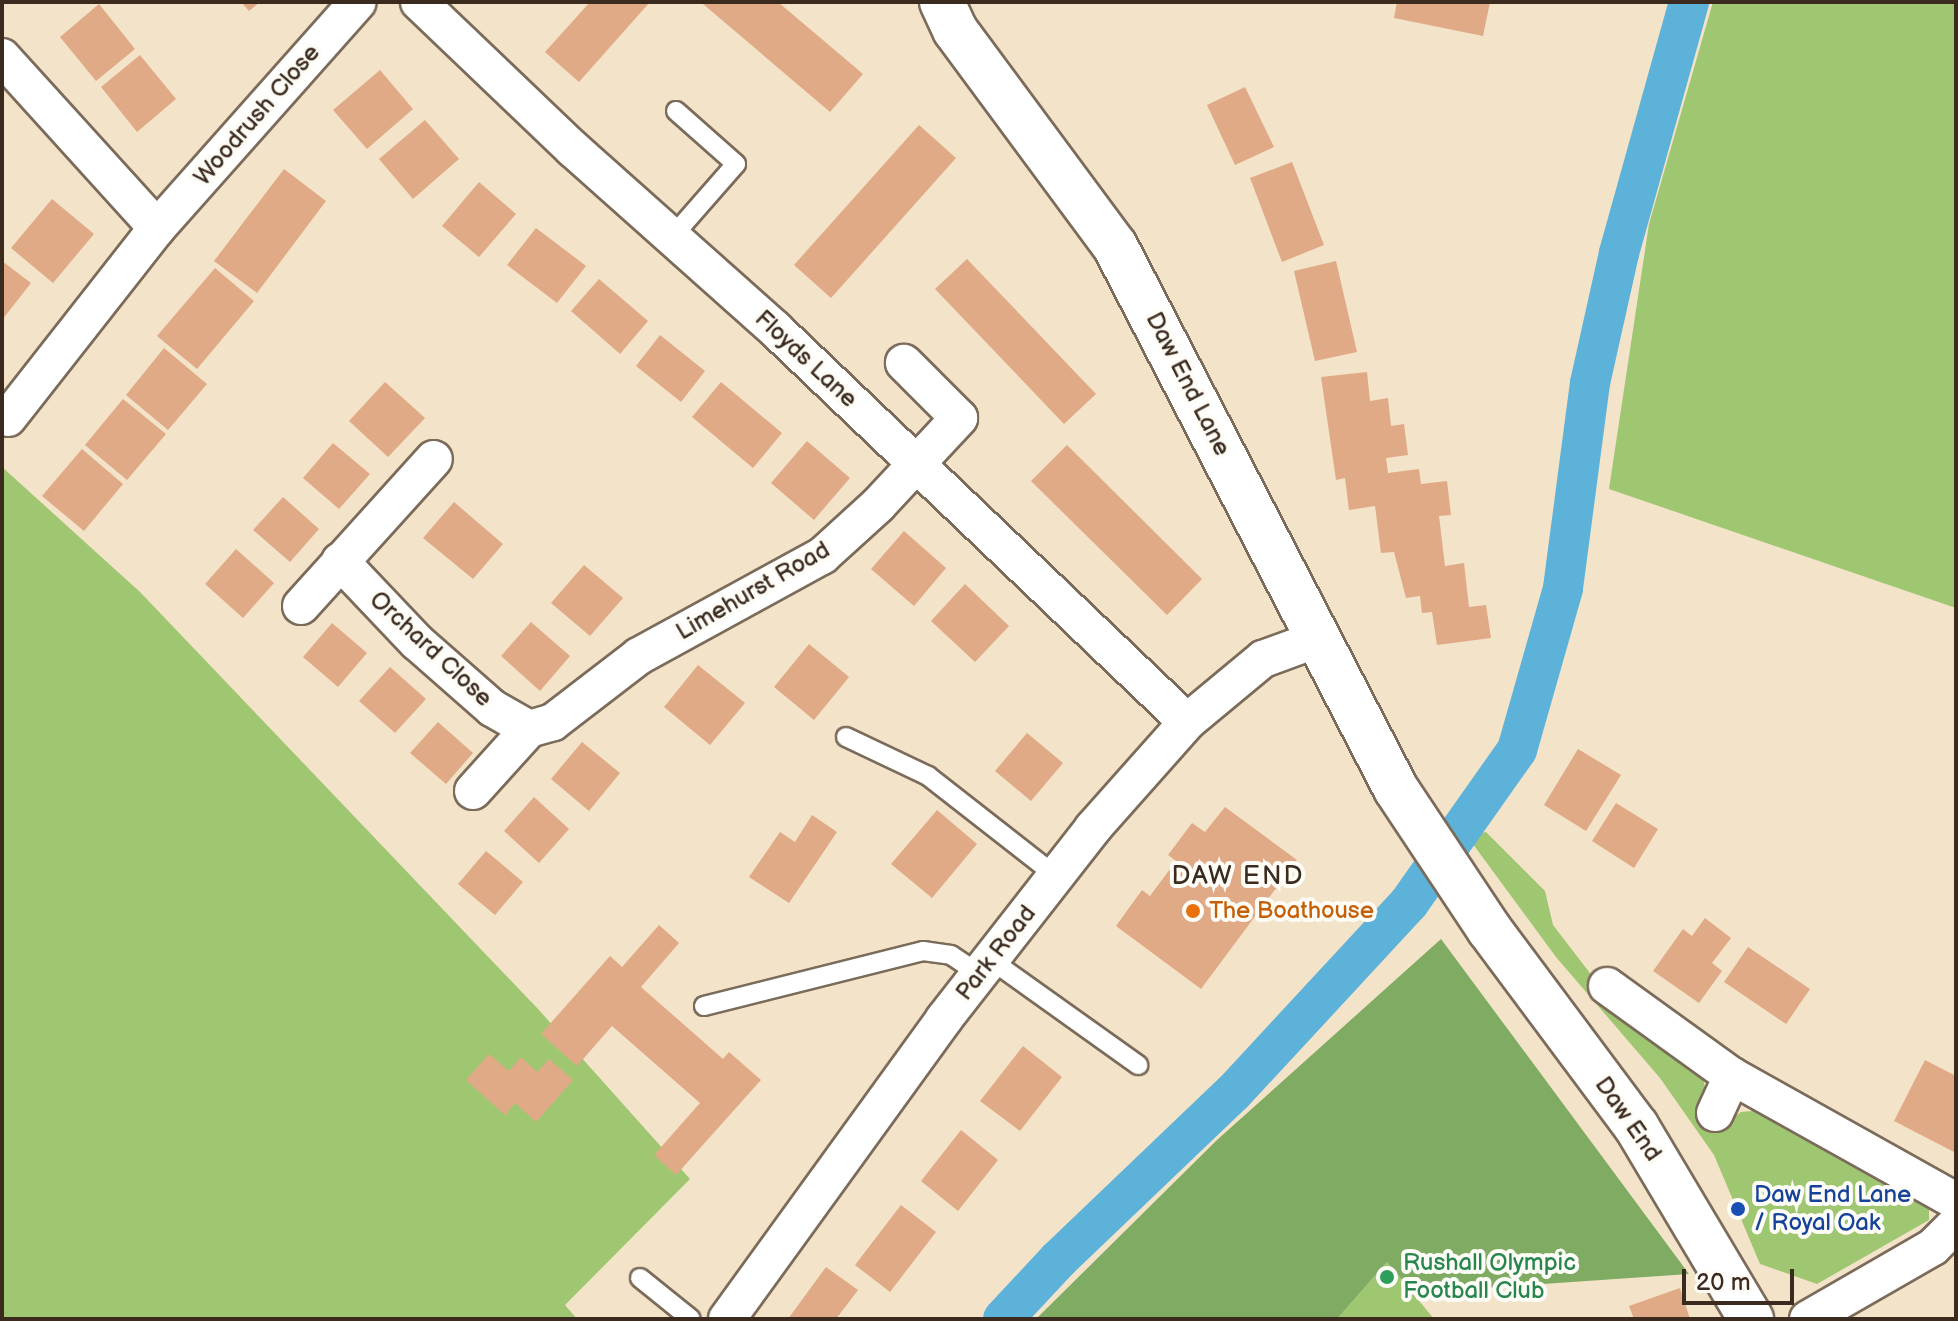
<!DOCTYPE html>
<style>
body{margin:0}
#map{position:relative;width:1958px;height:1321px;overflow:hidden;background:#f3e3c8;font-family:"Balsamiq Sans",sans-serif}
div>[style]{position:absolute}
.green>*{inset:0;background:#9fc671}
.forest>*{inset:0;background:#7fab63}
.canal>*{height:40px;margin:-20px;padding:0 20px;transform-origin:20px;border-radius:20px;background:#5db2d9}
.building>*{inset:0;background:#e0aa87}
.roads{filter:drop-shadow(2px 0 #7b6b5a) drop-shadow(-2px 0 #7b6b5a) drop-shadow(0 2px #7b6b5a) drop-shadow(0 -2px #7b6b5a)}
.service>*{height:18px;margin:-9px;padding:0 9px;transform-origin:9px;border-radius:9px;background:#fff}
.minor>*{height:36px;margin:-18px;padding:0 18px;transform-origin:18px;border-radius:18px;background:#fff}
.secondary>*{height:44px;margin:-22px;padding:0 22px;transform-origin:22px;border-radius:22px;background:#fff}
.dots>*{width:22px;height:22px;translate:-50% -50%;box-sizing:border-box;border:4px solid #fdfcf7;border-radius:50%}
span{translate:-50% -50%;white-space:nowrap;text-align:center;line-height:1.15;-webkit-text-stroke:8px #fdfcf7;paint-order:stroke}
.street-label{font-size:24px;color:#3b2a1e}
.food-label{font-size:24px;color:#c56008}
.left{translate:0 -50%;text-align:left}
.transit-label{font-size:24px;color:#164399}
.leisure-label{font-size:24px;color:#27864d}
.neighbourhood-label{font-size:26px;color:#3b2a1e;letter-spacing:2px}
.frame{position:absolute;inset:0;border:4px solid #3b2a1e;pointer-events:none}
.scale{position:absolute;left:1682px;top:1269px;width:112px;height:36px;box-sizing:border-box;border:4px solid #3b2a1e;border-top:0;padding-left:10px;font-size:24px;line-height:28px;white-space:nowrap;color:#3b2a1e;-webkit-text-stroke:6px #fdfcf7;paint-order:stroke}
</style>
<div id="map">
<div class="green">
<i style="clip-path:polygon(1713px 2px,1956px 2px,1956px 608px,1609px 489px,1649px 224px)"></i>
<i style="clip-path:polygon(2px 467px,140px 592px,538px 1009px,690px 1179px,565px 1305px,577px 1319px,2px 1319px)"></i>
<i style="clip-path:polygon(1486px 832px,1545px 891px,1553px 925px,1619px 1011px,1702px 1071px,1707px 1099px,1725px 1124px,1741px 1112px,1763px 1110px,1929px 1205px,1929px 1220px,1817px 1284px,1760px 1264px,1714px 1155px,1660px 1078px,1556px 957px,1467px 836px)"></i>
<i style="clip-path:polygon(1387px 1262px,1434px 1319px,1337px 1319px)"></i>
</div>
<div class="forest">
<i style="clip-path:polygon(1441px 939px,1689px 1274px,1413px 1293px,1387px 1262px,1337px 1319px,1036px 1319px,1217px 1140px)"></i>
</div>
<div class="canal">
<i style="left:1003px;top:1319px;width:81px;rotate:-47deg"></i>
<i style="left:1058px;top:1260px;width:242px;rotate:-43.7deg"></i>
<i style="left:1233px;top:1093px;width:259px;rotate:-47.2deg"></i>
<i style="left:1409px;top:903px;width:187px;rotate:-54.8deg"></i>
<i style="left:1517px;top:750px;width:168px;rotate:-74.1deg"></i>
<i style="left:1563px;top:588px;width:207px;rotate:-82.5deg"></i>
<i style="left:1590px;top:383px;width:133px;rotate:-77.4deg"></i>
<i style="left:1619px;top:253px;width:261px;rotate:-74.4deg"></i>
</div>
<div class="building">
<i style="clip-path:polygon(241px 2px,260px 2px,249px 11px)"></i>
<i style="clip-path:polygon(590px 2px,650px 2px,579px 82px,545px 52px)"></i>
<i style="clip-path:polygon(778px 2px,863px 74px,830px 112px,703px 4px)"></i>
<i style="clip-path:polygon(1397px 2px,1490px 2px,1483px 36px,1394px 18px)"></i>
<i style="clip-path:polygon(99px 4px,135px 49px,96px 81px,60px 37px)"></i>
<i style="clip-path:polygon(140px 55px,176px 99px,137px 132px,101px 87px)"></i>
<i style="clip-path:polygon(380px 70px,413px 109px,367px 149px,333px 110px)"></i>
<i style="clip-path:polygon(1245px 87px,1274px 147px,1235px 165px,1207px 105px)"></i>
<i style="clip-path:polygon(425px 120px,459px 159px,413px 199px,379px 159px)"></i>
<i style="clip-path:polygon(919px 125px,956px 158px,831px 298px,794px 265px)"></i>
<i style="clip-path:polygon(1292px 162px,1324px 245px,1282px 262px,1250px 178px)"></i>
<i style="clip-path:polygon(284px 169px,326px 201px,257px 293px,214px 261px)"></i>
<i style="clip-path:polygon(479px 182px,516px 214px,479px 257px,442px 226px)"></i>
<i style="clip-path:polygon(52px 199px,94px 234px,53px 283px,11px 248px)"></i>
<i style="clip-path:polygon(536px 228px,586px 266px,557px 303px,507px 265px)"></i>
<i style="clip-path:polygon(967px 259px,1096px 394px,1064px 424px,935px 289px)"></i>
<i style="clip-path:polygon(2px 261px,31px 283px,2px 320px)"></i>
<i style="clip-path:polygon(1336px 261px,1357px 352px,1315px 361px,1294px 271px)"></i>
<i style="clip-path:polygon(215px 268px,254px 301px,197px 369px,157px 336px)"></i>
<i style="clip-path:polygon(599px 279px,648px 321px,620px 354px,571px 311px)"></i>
<i style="clip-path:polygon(660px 335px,705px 371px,681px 402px,636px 366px)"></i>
<i style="clip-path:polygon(164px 348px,207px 384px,168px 430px,126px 395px)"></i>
<i style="clip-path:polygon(1367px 372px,1370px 401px,1388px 398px,1391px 426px,1404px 424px,1408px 455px,1386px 458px,1388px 473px,1419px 469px,1421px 484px,1447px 481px,1451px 515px,1439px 516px,1445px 566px,1464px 563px,1469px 607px,1486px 605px,1491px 638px,1437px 645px,1432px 612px,1422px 613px,1420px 596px,1406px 598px,1394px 552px,1381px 553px,1375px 506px,1349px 510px,1345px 478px,1336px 480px,1321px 377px)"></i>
<i style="clip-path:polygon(385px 382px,425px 418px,388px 457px,349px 421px)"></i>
<i style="clip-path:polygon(721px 382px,782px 433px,753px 468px,692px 417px)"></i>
<i style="clip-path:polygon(123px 399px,166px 434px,127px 480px,85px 445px)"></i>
<i style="clip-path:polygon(807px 441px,850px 478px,814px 520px,771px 483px)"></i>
<i style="clip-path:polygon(333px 443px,370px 474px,339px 509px,303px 478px)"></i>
<i style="clip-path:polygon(1067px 445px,1202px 579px,1167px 615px,1031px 481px)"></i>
<i style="clip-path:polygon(82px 449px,123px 484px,84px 531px,42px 496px)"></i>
<i style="clip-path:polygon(283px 497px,319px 529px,290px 562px,253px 530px)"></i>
<i style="clip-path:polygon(454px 502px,503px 544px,473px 579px,423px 538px)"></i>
<i style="clip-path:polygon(904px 531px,946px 568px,914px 606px,871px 569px)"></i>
<i style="clip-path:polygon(236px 549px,274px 583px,243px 618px,205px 584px)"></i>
<i style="clip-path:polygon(584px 565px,623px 598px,590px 636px,551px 603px)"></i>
<i style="clip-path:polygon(965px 584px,1009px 626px,975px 662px,931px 621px)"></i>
<i style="clip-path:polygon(531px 622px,570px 656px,540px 691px,501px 656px)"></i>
<i style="clip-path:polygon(332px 623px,367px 653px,338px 687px,303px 657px)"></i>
<i style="clip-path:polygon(809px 644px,849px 677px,814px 720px,774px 687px)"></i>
<i style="clip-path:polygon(698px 665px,745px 703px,710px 745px,664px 707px)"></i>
<i style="clip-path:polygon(390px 667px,426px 699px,395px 733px,359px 701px)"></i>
<i style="clip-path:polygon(438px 722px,473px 753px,446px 784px,410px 753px)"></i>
<i style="clip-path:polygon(1027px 733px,1063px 763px,1031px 801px,995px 771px)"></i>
<i style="clip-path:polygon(582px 742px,620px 773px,589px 811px,551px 779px)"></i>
<i style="clip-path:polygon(1578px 749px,1621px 775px,1586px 831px,1544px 805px)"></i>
<i style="clip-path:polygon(534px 797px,569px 829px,539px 863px,504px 831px)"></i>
<i style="clip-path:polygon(1616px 803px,1658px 829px,1634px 868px,1592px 841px)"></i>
<i style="clip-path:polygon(1225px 807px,1297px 860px,1201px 989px,1116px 926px,1142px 890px,1150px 896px,1176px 861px,1168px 855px,1192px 823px,1205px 832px)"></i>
<i style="clip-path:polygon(937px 810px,977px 844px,932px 898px,891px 864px)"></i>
<i style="clip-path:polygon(812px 815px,837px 832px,789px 903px,749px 877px,780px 832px,795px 842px)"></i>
<i style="clip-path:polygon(486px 851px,523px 882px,495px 915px,458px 884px)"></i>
<i style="clip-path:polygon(1705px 918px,1731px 938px,1712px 963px,1722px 971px,1699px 1003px,1653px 971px,1683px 929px,1692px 936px)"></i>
<i style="clip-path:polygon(659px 925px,679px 943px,641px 987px,723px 1059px,729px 1052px,761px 1080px,676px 1175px,654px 1155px,700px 1103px,612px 1026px,577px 1066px,541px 1034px,610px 956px,622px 967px)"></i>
<i style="clip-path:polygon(1748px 947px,1810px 989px,1786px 1024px,1724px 982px)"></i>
<i style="clip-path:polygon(1023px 1046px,1062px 1077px,1020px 1131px,980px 1101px)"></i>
<i style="clip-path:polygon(489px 1054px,509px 1071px,521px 1057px,537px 1072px,549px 1059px,573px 1080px,536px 1122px,515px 1103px,505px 1115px,466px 1080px)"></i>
<i style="clip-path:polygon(1925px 1060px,1956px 1076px,1956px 1153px,1894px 1121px)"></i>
<i style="clip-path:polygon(961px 1130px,998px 1160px,958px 1211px,921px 1181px)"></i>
<i style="clip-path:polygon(901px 1205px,936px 1232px,890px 1292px,855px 1265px)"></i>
<i style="clip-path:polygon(826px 1267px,858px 1290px,836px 1319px,788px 1319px)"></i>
<i style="clip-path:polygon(1680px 1288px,1690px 1319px,1634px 1319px,1629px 1306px)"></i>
</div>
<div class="roads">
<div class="service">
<i style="left:672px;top:237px;width:97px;rotate:-48.8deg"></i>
<i style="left:736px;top:164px;width:80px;rotate:-138.5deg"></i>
<i style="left:846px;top:737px;width:91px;rotate:25.4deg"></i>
<i style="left:928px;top:776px;width:162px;rotate:38deg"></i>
<i style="left:991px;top:960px;width:181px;rotate:35.5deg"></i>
<i style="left:704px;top:1006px;width:226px;rotate:-14.1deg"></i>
<i style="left:923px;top:951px;width:28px;rotate:8deg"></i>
<i style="left:951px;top:955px;width:34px;rotate:34deg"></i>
<i style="left:640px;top:1278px;width:65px;rotate:38.8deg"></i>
</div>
<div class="minor">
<i style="left:419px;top:2px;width:213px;rotate:43.7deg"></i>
<i style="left:573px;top:149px;width:271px;rotate:41.7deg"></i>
<i style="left:775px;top:329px;width:569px;rotate:43.65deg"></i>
<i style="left:2px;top:57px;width:231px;rotate:47.8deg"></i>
<i style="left:8px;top:418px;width:241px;rotate:-51.9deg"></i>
<i style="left:157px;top:228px;width:302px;rotate:-48.4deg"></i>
<i style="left:340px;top:561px;width:112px;rotate:46.5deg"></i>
<i style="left:417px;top:642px;width:100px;rotate:41.3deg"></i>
<i style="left:492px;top:708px;width:43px;rotate:29.6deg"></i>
<i style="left:301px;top:606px;width:198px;rotate:-47.9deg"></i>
<i style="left:473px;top:791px;width:84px;rotate:-47.9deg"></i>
<i style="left:529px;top:729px;width:25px;rotate:-16deg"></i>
<i style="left:553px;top:722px;width:108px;rotate:-37.5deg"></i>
<i style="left:639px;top:656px;width:209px;rotate:-28.7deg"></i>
<i style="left:822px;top:556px;width:76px;rotate:-42.3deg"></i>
<i style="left:878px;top:505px;width:119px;rotate:-47deg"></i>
<i style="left:959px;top:418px;width:78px;rotate:-135deg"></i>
<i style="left:1607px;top:986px;width:154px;rotate:35.8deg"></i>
<i style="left:1732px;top:1076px;width:257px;rotate:29.2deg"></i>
<i style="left:1715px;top:1113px;width:41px;rotate:-65.3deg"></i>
<i style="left:727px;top:1319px;width:370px;rotate:-54.1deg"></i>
<i style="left:944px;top:1019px;width:242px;rotate:-52deg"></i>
<i style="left:1093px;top:828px;width:142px;rotate:-48.4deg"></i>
<i style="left:1187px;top:722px;width:99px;rotate:-39.7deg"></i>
<i style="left:1263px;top:659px;width:55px;rotate:-20.1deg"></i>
<i style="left:1808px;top:1319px;width:144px;rotate:-29.9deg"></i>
<i style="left:1933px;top:1247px;width:33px;rotate:-45deg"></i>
</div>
<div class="secondary">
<i style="left:942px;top:2px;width:31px;rotate:65deg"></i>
<i style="left:955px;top:30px;width:269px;rotate:53.5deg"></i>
<i style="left:1115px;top:246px;width:611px;rotate:62.64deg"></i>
<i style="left:1396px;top:789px;width:168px;rotate:56.4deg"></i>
<i style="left:1489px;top:929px;width:246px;rotate:53.3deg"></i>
<i style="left:1636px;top:1126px;width:225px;rotate:59.2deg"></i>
</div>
</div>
<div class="dots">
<i style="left:1193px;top:911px;background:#e8710a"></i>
<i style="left:1738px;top:1209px;background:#1a4fb4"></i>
<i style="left:1387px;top:1277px;background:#2e9e5b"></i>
</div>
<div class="street-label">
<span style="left:257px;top:115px;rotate:-49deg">Woodrush Close</span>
<span style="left:806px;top:359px;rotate:43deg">Floyds Lane</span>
<span style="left:1188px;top:384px;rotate:63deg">Daw End Lane</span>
<span style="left:753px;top:591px;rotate:-30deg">Limehurst Road</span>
<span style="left:431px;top:649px;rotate:43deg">Orchard Close</span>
<span style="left:996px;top:953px;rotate:-52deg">Park Road</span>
<span style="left:1628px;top:1119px;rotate:55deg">Daw End</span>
</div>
<div class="food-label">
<span class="left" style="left:1209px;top:911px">The Boathouse</span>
</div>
<div class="transit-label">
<span class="left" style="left:1754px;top:1209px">Daw End Lane<br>/ Royal Oak</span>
</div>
<div class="leisure-label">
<span class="left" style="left:1403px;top:1277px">Rushall Olympic<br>Football Club</span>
</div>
<div class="neighbourhood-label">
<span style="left:1238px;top:877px">DAW END</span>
</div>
<div class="frame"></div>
<div class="scale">20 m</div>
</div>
